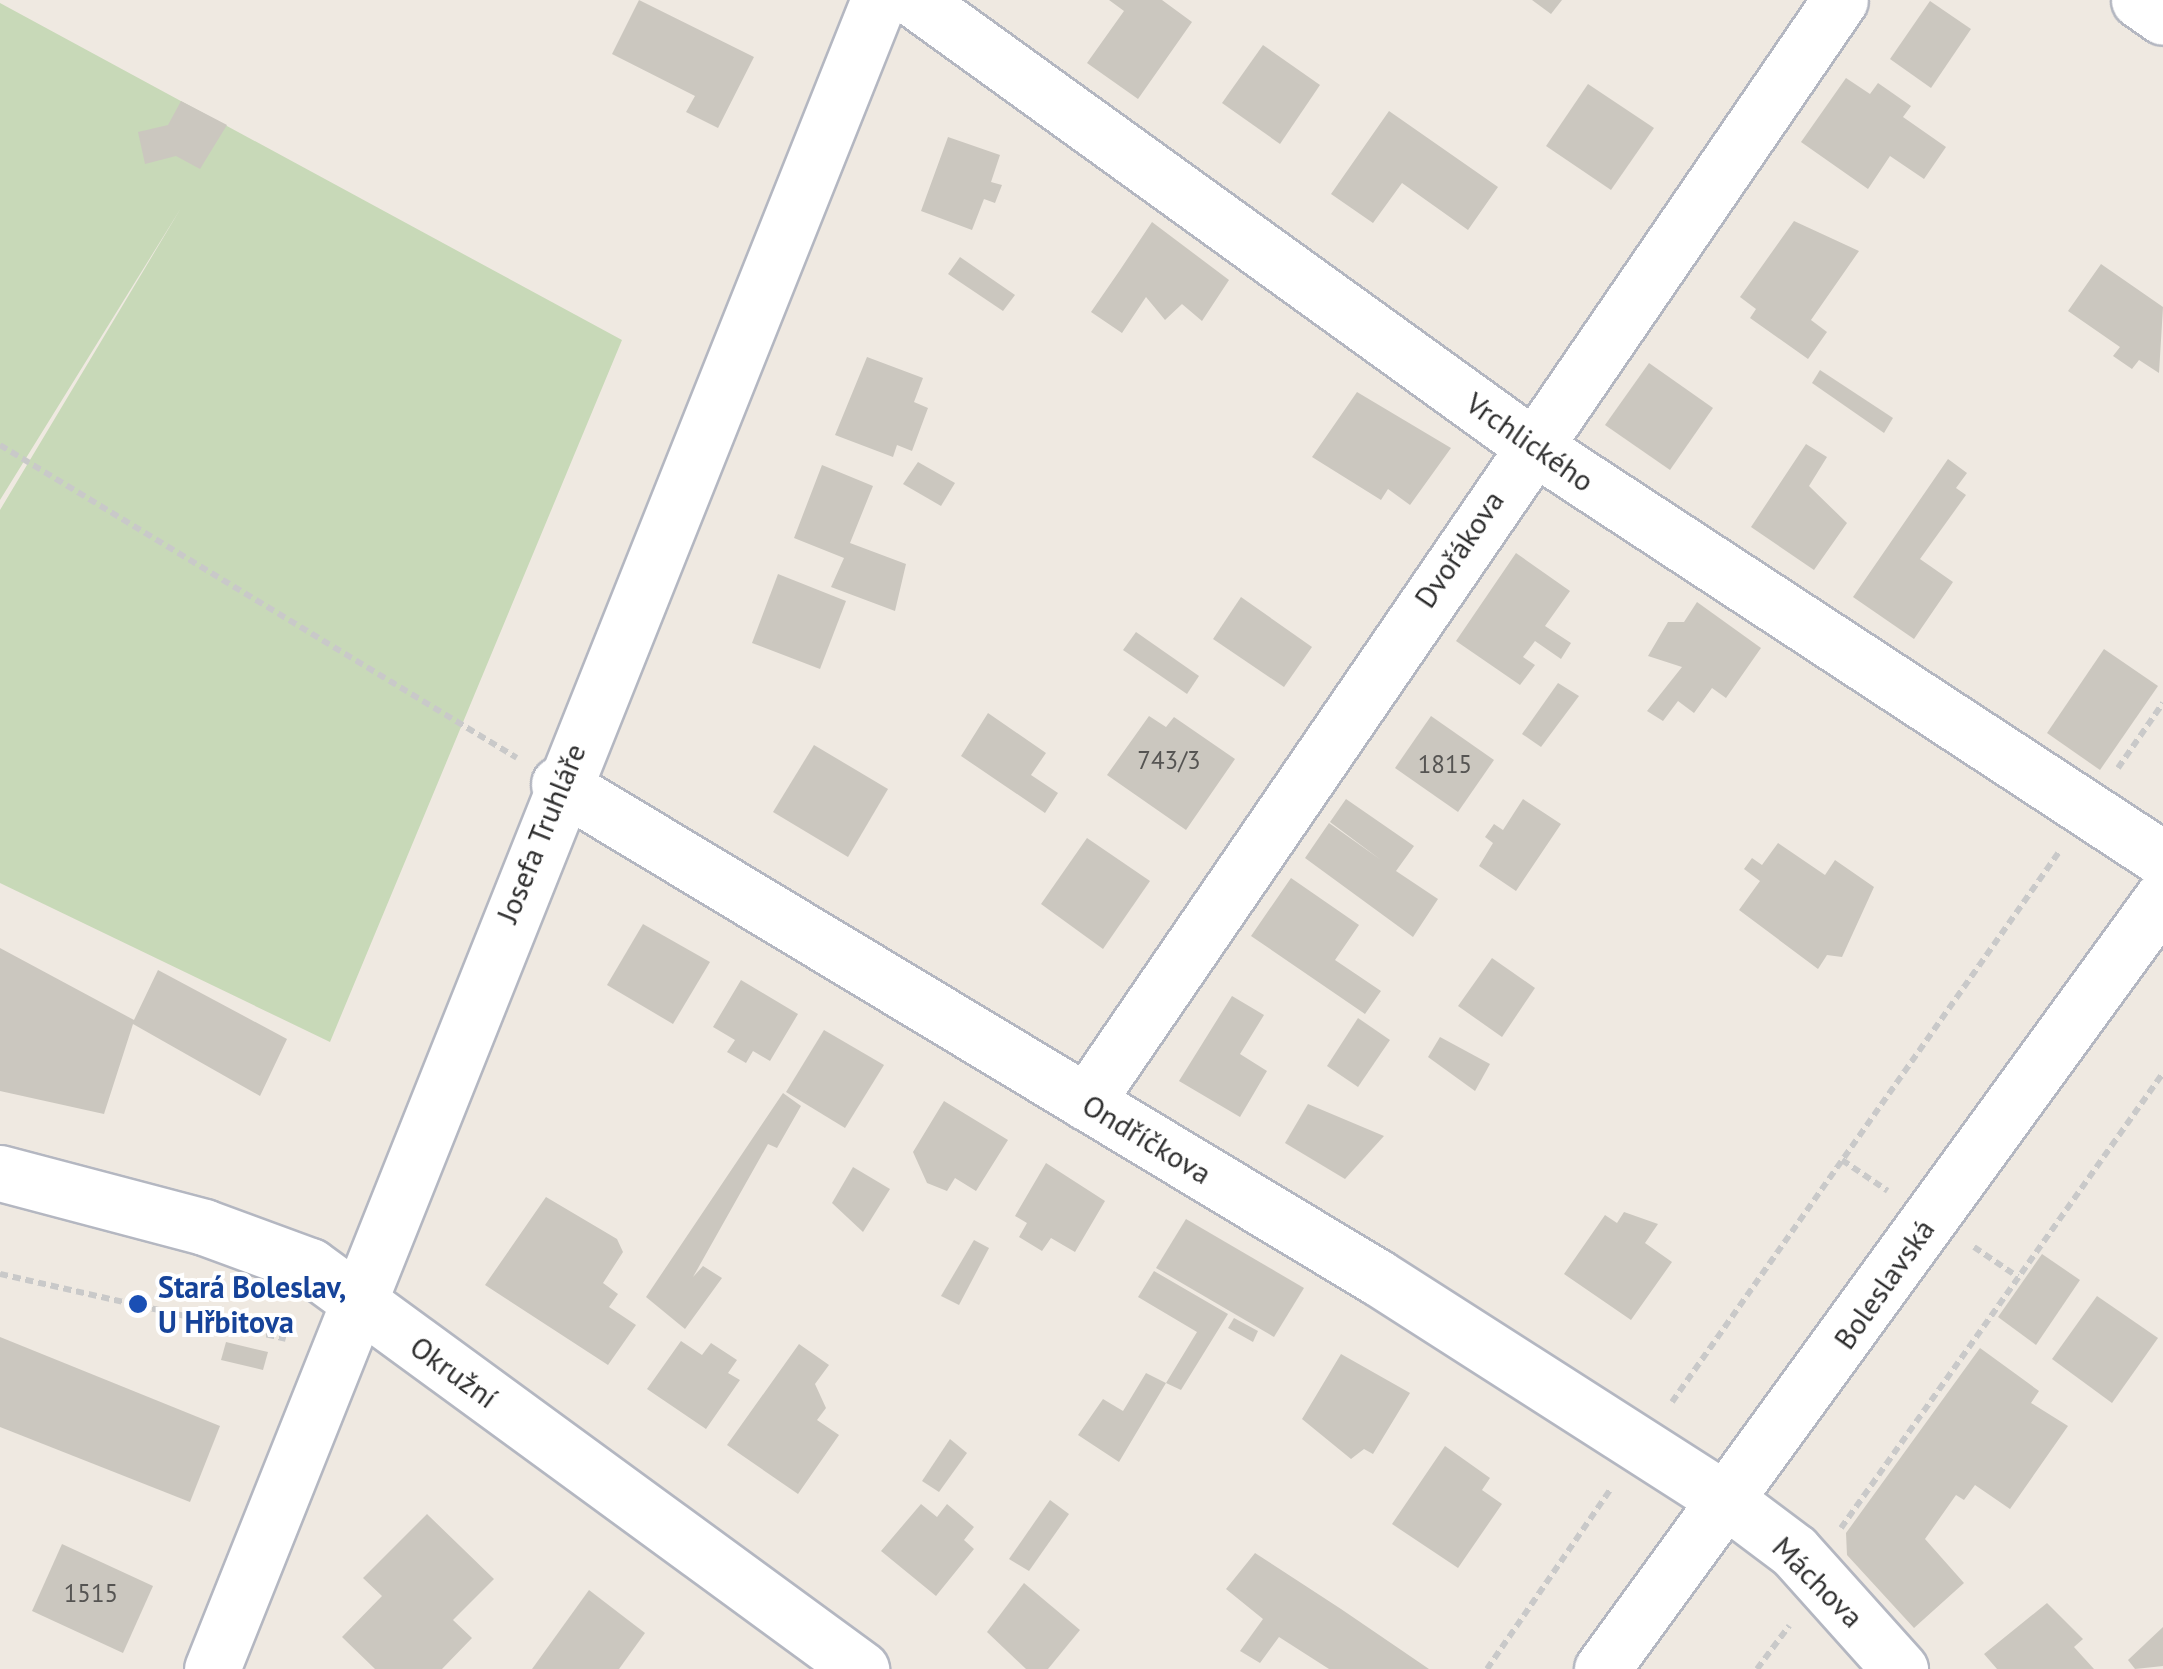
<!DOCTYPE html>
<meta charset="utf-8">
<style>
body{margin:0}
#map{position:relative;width:2163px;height:1669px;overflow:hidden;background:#efe9e1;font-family:"PT Sans",sans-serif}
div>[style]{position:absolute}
.cemetery>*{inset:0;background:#c8d9b8}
.building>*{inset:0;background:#cbc7bf}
.path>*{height:6px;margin-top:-3px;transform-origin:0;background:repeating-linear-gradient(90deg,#c9c9c9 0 8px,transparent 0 13px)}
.roads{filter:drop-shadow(2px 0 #b4b7c1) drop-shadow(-2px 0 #b4b7c1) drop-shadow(0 2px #b4b7c1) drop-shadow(0 -2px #b4b7c1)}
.street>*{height:55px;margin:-27.5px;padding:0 27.5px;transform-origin:27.5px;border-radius:27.5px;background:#fff}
.secondary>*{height:55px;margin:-27.5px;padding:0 27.5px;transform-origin:27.5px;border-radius:27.5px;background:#fff}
.dots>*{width:28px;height:28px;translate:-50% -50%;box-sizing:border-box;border:5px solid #fff;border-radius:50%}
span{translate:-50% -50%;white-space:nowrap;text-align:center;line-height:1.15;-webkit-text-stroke:8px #fff;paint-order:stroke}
.number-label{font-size:25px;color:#555452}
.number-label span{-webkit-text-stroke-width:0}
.street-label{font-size:30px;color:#2e2e2e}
.transit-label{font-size:30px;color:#164399;font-weight:700}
.left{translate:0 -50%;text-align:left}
</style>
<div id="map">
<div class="cemetery">
<i style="clip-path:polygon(0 3px,622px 340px,330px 1042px,0 883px,0 510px,181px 208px,0 500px)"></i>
</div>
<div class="building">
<i style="clip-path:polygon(639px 0,754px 57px,718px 128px,686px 112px,695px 96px,612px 54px)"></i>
<i style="clip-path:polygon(1109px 0,1162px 0,1192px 22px,1138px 99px,1087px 63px,1124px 11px)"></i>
<i style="clip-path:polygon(1532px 0,1562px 0,1551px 14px)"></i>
<i style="clip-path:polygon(1930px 1px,1971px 29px,1931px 88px,1890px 59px)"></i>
<i style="clip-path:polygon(1263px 45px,1320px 85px,1280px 144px,1222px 103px)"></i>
<i style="clip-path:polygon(1846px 78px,1870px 94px,1878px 83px,1911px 106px,1903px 117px,1946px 147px,1924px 179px,1890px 156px,1868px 189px,1801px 142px)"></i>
<i style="clip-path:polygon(1588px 84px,1654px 128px,1611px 190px,1546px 146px)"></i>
<i style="clip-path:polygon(181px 101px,227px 125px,200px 169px,176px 156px,145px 164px,138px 132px,168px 125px)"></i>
<i style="clip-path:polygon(1389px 111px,1498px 187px,1468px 230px,1402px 183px,1373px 223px,1331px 194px)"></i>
<i style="clip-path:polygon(948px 137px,1000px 155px,991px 182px,1002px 185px,995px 203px,984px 199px,972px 230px,921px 211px)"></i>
<i style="clip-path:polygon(1794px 221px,1859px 251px,1811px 320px,1827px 332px,1808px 359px,1750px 318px,1756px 309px,1740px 297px)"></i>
<i style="clip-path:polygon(1152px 222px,1229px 280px,1202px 321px,1156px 282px,1182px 304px,1165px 320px,1146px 297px,1122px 333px,1091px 312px,1120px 270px,1150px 291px,1120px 270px)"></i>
<i style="clip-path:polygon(960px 257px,1015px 295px,1003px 311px,948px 274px)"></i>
<i style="clip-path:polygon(2101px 264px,2163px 307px,2159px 373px,2139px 360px,2132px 369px,2113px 356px,2120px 347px,2068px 311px)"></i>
<i style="clip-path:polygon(867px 357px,923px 378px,914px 402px,928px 408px,912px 451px,897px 445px,893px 457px,835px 435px)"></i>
<i style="clip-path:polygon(1649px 363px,1713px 408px,1670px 470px,1605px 425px)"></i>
<i style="clip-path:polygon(1820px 370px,1893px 418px,1884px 433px,1812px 383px)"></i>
<i style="clip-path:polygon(1357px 392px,1451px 448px,1410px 505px,1388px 489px,1381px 500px,1312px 457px)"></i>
<i style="clip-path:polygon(1806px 444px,1827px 457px,1809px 486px,1847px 523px,1814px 570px,1751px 527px)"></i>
<i style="clip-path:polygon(1948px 459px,1967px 473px,1956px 488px,1966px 495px,1920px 559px,1953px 582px,1914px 639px,1853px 597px)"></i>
<i style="clip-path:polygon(918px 462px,955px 483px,941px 506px,903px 484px)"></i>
<i style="clip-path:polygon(822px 465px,873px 486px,850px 543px,906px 564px,895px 611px,831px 587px,844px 558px,794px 538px)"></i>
<i style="clip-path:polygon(1516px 553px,1570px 591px,1545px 626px,1571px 643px,1561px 659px,1535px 641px,1523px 657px,1535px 665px,1520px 685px,1456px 641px)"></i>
<i style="clip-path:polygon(778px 574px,846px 601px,820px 669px,752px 643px)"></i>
<i style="clip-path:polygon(1241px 597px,1312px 647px,1284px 687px,1213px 639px)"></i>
<i style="clip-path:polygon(1697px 602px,1761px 648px,1726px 698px,1712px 688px,1694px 713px,1678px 701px,1663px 721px,1647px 711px,1682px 667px,1648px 656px,1668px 622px,1684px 622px)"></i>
<i style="clip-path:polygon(1136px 632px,1199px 676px,1187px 694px,1123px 650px)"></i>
<i style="clip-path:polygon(2104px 649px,2158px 686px,2100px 770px,2047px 733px)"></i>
<i style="clip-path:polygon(1558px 683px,1579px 696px,1541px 747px,1522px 734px)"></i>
<i style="clip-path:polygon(988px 713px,1046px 753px,1031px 775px,1058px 793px,1045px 813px,961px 756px)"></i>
<i style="clip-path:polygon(1149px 716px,1166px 727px,1174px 717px,1235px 759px,1186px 830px,1107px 775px)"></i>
<i style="clip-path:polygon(1431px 716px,1494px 760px,1458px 812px,1395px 768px)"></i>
<i style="clip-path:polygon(814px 745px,888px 789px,848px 857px,773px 812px)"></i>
<i style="clip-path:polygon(1346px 799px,1414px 846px,1396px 871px,1438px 899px,1413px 937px,1305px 858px,1329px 823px,1381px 860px,1330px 822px)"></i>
<i style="clip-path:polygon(1523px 799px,1561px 824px,1516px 891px,1479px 866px,1493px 843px,1485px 837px,1494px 824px,1503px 830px)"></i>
<i style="clip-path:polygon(1087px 838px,1150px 881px,1103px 949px,1041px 904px)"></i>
<i style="clip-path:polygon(1778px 843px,1825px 875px,1835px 860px,1874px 887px,1842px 957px,1827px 955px,1818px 969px,1739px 910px,1760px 881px,1744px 869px,1752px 858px,1762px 865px)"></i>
<i style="clip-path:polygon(1291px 878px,1359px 925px,1335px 960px,1381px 991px,1365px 1014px,1251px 936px)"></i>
<i style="clip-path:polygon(643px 924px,710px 962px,673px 1024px,607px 985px)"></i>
<i style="clip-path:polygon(0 948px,134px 1020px,158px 970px,287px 1039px,260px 1096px,133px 1024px,104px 1114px,0 1091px)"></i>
<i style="clip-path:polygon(1492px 958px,1535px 988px,1502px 1037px,1458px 1006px)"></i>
<i style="clip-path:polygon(741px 980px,798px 1014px,770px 1061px,753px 1051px,746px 1063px,727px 1052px,735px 1040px,713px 1027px)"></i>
<i style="clip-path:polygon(1232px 996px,1264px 1015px,1240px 1054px,1267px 1071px,1240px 1117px,1179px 1081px)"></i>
<i style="clip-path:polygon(1358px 1018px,1390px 1040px,1358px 1087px,1327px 1066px)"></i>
<i style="clip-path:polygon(824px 1030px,884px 1065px,845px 1128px,786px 1092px)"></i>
<i style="clip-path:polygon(1440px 1037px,1490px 1064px,1475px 1091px,1428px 1057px)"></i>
<i style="clip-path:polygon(783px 1093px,801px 1106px,777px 1148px,768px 1144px,693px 1277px,703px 1266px,722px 1278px,685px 1329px,646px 1297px)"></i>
<i style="clip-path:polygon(944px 1101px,1008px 1140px,976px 1191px,955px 1178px,947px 1191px,927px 1183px,913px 1152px)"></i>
<i style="clip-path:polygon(1308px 1104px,1384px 1136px,1345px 1179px,1285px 1143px)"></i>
<i style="clip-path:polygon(1046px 1163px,1105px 1201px,1075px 1252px,1051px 1238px,1042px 1251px,1019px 1237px,1027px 1223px,1015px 1216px)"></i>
<i style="clip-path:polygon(853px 1167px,890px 1189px,863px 1232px,832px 1203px)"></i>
<i style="clip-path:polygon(546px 1197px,617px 1239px,623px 1252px,603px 1283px,618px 1294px,609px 1307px,636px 1325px,608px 1365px,485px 1285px)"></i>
<i style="clip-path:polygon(1624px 1212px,1658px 1224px,1645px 1243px,1672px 1262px,1631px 1320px,1564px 1274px,1605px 1215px,1617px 1223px)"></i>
<i style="clip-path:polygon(1186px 1219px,1304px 1288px,1274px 1337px,1156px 1268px)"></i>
<i style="clip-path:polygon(974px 1240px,989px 1248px,959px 1305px,941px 1296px)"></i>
<i style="clip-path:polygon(2042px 1254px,2080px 1280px,2036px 1345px,1998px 1317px)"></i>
<i style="clip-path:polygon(1154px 1271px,1228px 1314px,1181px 1390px,1166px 1383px,1197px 1332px,1138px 1297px)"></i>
<i style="clip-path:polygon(2097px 1296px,2158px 1338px,2112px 1403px,2052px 1359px)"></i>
<i style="clip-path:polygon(1234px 1318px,1258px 1331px,1253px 1342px,1228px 1328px)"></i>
<i style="clip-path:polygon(0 1337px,220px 1426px,190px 1502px,0 1427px)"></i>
<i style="clip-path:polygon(681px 1341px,702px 1355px,711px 1343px,737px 1360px,728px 1373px,740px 1380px,706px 1429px,647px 1389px)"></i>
<i style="clip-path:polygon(226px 1342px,268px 1352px,263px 1370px,221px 1360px)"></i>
<i style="clip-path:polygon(799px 1344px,829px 1365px,815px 1384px,826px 1408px,817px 1420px,839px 1435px,798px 1494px,727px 1445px)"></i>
<i style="clip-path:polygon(1980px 1348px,2039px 1391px,2031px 1403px,2068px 1426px,2010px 1509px,1975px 1485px,1964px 1500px,1956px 1495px,1925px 1539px,1964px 1583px,1914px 1628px,1847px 1555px,1846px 1533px)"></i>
<i style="clip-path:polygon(1341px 1354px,1410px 1393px,1373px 1454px,1364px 1449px,1351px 1459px,1302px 1419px)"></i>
<i style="clip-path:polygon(1146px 1373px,1166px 1383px,1119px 1462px,1078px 1435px,1103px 1399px,1123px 1411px)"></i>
<i style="clip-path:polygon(950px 1439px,967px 1453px,939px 1492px,922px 1481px)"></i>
<i style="clip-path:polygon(1445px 1446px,1490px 1478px,1482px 1490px,1502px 1504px,1458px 1568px,1392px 1524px)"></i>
<i style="clip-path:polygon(1050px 1500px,1069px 1514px,1029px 1571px,1009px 1559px)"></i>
<i style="clip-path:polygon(921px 1504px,937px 1517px,947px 1504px,974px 1527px,964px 1540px,974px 1549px,936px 1596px,881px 1551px)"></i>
<i style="clip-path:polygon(427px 1514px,494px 1579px,453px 1620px,472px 1638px,442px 1669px,375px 1669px,342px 1637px,382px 1596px,363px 1578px)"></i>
<i style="clip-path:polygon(62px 1544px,153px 1586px,123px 1653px,32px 1611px)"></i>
<i style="clip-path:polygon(1255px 1553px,1341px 1609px,1429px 1669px,1329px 1669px,1279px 1637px,1260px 1663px,1240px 1651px,1263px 1619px,1226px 1589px)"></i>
<i style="clip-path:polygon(1024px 1583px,1080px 1630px,1048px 1669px,1026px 1669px,987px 1632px)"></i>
<i style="clip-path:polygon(589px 1590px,645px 1633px,619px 1669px,532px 1669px)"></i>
<i style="clip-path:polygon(2047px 1603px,2083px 1639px,2074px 1647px,2094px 1669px,1997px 1669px,1984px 1654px)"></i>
<i style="clip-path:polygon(2163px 1627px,2163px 1666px,2135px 1669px,2128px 1660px)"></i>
</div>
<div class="path">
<i style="left:0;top:445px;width:604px;rotate:31.19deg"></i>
<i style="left:2118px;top:768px;width:79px;rotate:-55.3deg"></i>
<i style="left:1842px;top:1160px;width:55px;rotate:34deg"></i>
<i style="left:1974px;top:1247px;width:53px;rotate:34.3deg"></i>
<i style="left:0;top:1274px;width:293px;rotate:12.8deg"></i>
<i style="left:1672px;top:1402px;width:673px;rotate:-54.87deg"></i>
<i style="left:1841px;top:1528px;width:557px;rotate:-54.71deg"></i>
<i style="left:1487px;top:1669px;width:217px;rotate:-55.5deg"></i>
<i style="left:1757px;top:1669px;width:54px;rotate:-53.3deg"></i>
</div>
<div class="roads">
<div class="street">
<i style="left:915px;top:0;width:759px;rotate:35.83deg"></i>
<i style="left:1530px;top:444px;width:757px;rotate:33.25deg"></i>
<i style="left:2139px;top:0;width:29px;rotate:35deg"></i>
<i style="left:559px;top:784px;width:955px;rotate:31.08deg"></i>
<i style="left:1377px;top:1277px;width:419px;rotate:32.6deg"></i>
<i style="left:1730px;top:1503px;width:80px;rotate:36.9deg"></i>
<i style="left:1794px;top:1551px;width:159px;rotate:48.1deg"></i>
<i style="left:1086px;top:1102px;width:1335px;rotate:-55.62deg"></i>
<i style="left:0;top:1173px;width:211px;rotate:14.8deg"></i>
<i style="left:204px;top:1227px;width:113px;rotate:20.2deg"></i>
<i style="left:310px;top:1266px;width:683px;rotate:36.18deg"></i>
<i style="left:212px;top:1669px;width:1797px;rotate:-68.22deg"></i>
</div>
<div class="secondary">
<i style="left:1602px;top:1669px;width:954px;rotate:-53.99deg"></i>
</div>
</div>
<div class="dots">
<i style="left:138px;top:1304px;background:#1a4fb4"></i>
</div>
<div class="number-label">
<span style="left:1169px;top:760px">743/3</span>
<span style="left:1445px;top:764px">1815</span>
<span style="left:91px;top:1593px">1515</span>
</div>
<div class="street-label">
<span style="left:1530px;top:442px;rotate:35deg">Vrchlického</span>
<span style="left:1459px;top:549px;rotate:-56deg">Dvořákova</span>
<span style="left:541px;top:833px;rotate:-68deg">Josefa Truhláře</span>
<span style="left:1147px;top:1139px;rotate:31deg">Ondříčkova</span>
<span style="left:1884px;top:1284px;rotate:-55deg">Boleslavská</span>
<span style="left:454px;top:1372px;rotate:36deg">Okružní</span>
<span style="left:1818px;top:1582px;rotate:45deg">Máchova</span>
</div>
<div class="transit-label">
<span class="left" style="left:158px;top:1304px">Stará Boleslav,<br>U Hřbitova</span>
</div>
</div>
